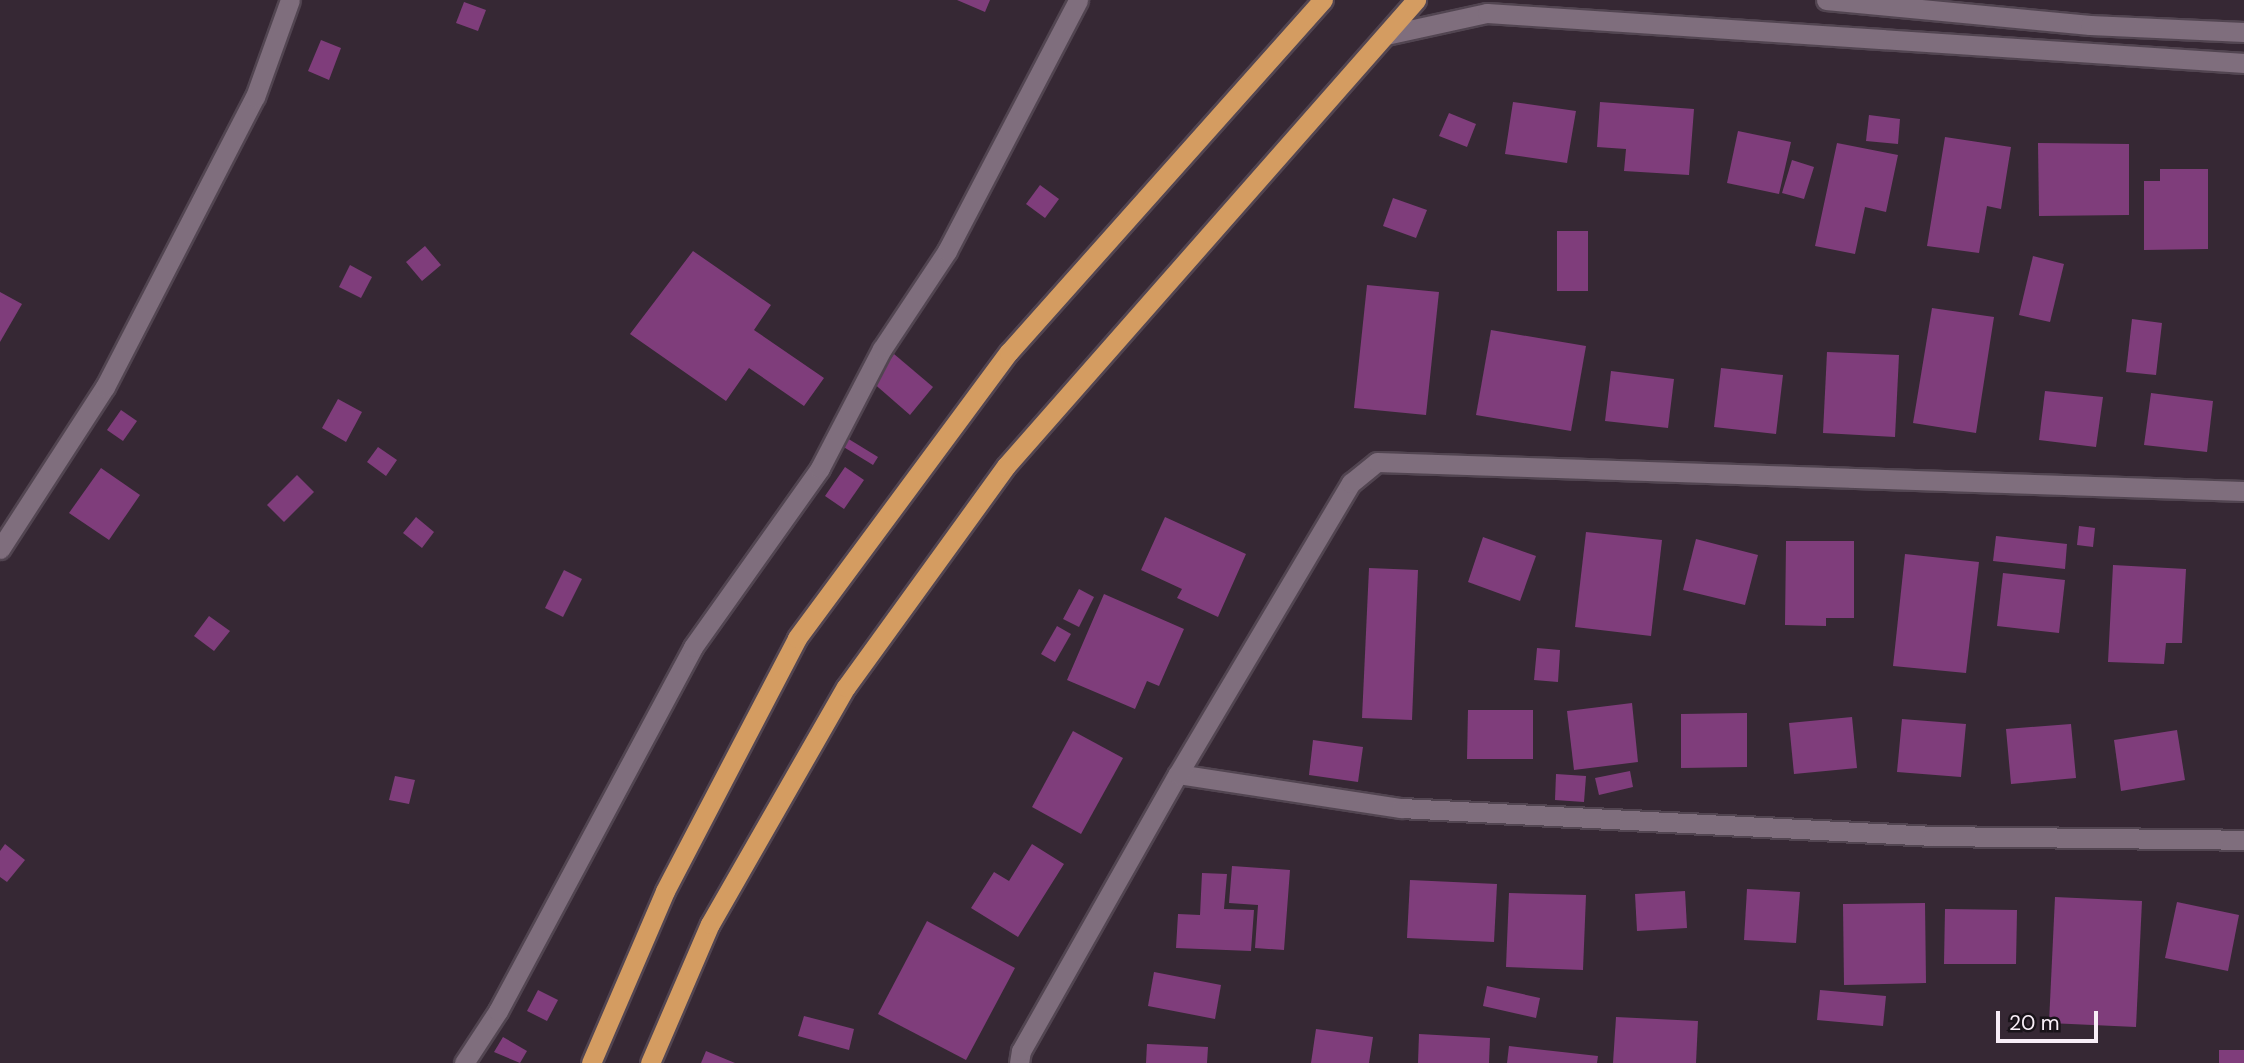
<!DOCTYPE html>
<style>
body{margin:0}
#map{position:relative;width:2244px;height:1063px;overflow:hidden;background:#362834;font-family:"DM Sans",sans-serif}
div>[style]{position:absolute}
.building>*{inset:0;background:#7f3d7b}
.roads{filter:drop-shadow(2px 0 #524551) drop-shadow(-2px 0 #524551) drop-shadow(0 2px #524551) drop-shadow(0 -2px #524551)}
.minor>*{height:19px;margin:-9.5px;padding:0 9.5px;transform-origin:9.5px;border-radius:9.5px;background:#7f6e7d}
.trunk>*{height:19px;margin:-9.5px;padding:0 9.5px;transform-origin:9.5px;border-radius:9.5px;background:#d49c61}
span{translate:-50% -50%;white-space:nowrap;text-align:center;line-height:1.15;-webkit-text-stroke:5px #191319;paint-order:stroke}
.scale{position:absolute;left:1996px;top:1011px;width:102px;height:32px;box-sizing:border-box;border:4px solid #f8eef7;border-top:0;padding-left:9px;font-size:21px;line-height:24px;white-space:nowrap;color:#f8eef7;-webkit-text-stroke:5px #191319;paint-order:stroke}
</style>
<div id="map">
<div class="building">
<i style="clip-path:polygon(957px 0,990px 0,985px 12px)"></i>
<i style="clip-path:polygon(464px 2px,486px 10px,478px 31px,456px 23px)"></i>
<i style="clip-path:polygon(321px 40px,341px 48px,329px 80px,308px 71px)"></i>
<i style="clip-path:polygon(1513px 102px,1576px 111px,1567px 163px,1505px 154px)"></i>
<i style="clip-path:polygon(1600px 102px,1694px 109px,1689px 175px,1624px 171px,1626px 149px,1597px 147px)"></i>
<i style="clip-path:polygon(1449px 113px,1476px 124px,1467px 147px,1439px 136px)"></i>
<i style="clip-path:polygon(1869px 115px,1900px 119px,1898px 144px,1866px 141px)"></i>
<i style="clip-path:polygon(1738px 131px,1791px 142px,1779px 194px,1727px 183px)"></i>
<i style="clip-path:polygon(1945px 137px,2011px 147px,2001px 209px,1987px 206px,1979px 253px,1927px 246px)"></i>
<i style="clip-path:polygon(1837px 143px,1898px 155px,1886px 212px,1865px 207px,1855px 254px,1815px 246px)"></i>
<i style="clip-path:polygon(2038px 143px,2129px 144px,2129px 215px,2039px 216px)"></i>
<i style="clip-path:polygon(1792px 160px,1814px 167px,1804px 199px,1782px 193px)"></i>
<i style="clip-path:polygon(2160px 169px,2208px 169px,2208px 249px,2144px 250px,2144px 181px,2160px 181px)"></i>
<i style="clip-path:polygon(1040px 185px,1059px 199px,1045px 218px,1026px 204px)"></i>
<i style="clip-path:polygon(1393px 198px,1427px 210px,1416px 238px,1383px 226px)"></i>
<i style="clip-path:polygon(1557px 231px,1588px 231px,1588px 291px,1557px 291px)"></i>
<i style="clip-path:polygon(425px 246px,441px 265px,422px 281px,406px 262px)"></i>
<i style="clip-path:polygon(693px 251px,771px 305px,754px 330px,824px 378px,804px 406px,749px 368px,726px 401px,630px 334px)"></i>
<i style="clip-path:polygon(2033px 256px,2064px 264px,2050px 322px,2019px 315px)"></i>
<i style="clip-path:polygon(350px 265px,372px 277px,361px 298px,339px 287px)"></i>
<i style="clip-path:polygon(1367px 285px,1439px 292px,1426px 415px,1354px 408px)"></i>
<i style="clip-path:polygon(0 292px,22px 304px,0 342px)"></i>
<i style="clip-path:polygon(1932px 308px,1994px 317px,1976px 433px,1913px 423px)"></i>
<i style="clip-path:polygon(2132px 319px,2162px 323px,2156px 375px,2126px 372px)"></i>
<i style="clip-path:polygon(1491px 330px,1586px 346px,1571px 431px,1476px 415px)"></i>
<i style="clip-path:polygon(1827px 352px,1899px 355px,1895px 437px,1823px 433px)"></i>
<i style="clip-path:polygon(894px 354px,933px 387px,910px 415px,871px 381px)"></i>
<i style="clip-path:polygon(1721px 368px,1783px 375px,1776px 434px,1714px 427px)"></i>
<i style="clip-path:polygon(1611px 371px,1674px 379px,1668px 428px,1605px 421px)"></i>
<i style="clip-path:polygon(2045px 391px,2103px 397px,2096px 447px,2039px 440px)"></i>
<i style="clip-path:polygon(2151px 393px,2213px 401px,2207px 452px,2144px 445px)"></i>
<i style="clip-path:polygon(338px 399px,362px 412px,346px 442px,322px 428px)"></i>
<i style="clip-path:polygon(121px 410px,137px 421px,123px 441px,107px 430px)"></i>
<i style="clip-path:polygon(847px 438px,878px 457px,873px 465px,842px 446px)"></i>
<i style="clip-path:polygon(378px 447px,397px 460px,386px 476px,367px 462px)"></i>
<i style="clip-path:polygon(845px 467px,864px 480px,844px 509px,825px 496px)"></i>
<i style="clip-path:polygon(101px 468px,140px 495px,109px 540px,69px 513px)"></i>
<i style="clip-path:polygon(297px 475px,314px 492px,284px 522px,267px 505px)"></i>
<i style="clip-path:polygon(416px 517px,434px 532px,422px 548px,403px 533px)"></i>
<i style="clip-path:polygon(1165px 517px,1246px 554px,1218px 617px,1177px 598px,1182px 589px,1141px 570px)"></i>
<i style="clip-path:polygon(2079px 526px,2095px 528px,2093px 547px,2077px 545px)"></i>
<i style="clip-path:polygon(1586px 532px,1662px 540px,1651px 636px,1575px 627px)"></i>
<i style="clip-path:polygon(1996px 536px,2067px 544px,2065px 569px,1993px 561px)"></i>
<i style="clip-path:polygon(1483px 537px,1536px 556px,1520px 601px,1468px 582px)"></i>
<i style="clip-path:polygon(1696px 539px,1758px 555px,1745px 605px,1683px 590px)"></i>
<i style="clip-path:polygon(1786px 541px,1854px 541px,1854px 618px,1826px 618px,1826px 626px,1785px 625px)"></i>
<i style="clip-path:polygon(1905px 554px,1979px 562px,1966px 673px,1893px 666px)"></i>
<i style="clip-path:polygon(2113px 565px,2186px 569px,2182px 643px,2166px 643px,2164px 664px,2108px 662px)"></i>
<i style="clip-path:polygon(1369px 568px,1418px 570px,1412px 720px,1362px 718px)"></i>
<i style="clip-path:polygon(564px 570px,582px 579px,563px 617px,545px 608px)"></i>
<i style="clip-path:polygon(2003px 573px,2065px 580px,2059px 633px,1997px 626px)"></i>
<i style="clip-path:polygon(1079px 589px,1094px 597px,1079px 627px,1063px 619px)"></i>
<i style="clip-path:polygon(1104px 594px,1184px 629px,1159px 686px,1147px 681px,1135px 709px,1067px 680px)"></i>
<i style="clip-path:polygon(209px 616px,230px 631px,214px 651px,194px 636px)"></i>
<i style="clip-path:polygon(1057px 626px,1071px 634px,1055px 662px,1041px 654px)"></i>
<i style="clip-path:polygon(1537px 648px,1560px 650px,1558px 682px,1534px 680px)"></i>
<i style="clip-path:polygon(1632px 703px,1638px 762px,1574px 770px,1567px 711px)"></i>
<i style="clip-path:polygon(1468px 710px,1533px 710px,1533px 759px,1467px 759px)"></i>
<i style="clip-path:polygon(1747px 713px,1747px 767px,1681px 768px,1681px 714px)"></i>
<i style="clip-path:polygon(1852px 717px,1857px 768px,1794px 774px,1789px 723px)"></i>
<i style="clip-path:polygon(1902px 719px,1966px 724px,1961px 777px,1897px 772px)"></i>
<i style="clip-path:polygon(2071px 724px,2076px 778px,2011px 784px,2006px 729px)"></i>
<i style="clip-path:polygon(2177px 730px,2185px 780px,2121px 791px,2114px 740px)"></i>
<i style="clip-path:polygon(1073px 731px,1123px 758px,1081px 834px,1032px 807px)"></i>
<i style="clip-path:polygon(1313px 740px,1363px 747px,1358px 782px,1309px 775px)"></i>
<i style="clip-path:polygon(1630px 771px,1633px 787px,1599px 795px,1595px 778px)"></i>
<i style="clip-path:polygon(1556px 774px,1586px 776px,1584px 802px,1555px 800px)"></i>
<i style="clip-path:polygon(395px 776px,415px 780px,409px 804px,389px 800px)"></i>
<i style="clip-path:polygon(5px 844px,25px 860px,7px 882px,0 877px,0 851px)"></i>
<i style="clip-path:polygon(1032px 844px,1064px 864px,1018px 937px,971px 908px,994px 872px,1009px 881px)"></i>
<i style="clip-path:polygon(1232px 866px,1290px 870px,1284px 950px,1255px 948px,1258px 905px,1229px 903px)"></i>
<i style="clip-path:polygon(1202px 873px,1227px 874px,1224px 909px,1254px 910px,1251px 951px,1176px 948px,1178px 914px,1200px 915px)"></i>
<i style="clip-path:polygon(1410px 880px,1497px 884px,1494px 942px,1407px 938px)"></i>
<i style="clip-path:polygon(1747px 889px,1800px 892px,1796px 943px,1744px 940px)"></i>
<i style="clip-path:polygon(1685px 891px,1687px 928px,1637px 931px,1635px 894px)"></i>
<i style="clip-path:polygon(1509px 893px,1586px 895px,1583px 970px,1506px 967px)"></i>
<i style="clip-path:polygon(2055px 897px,2142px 901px,2136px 1027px,2049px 1023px)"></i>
<i style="clip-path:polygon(2177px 902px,2239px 915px,2228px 971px,2165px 958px)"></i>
<i style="clip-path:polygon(1925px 903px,1926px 983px,1844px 985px,1843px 904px)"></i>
<i style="clip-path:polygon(1945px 909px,2017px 910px,2016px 964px,1944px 964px)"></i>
<i style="clip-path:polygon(927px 921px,1015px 968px,966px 1060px,878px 1014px)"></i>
<i style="clip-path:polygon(1154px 972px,1221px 985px,1215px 1019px,1148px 1006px)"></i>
<i style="clip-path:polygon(1487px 986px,1540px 998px,1536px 1018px,1483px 1006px)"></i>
<i style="clip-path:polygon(538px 990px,558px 1000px,547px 1021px,527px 1011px)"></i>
<i style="clip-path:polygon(1820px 990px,1886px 996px,1883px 1026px,1817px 1020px)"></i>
<i style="clip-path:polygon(804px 1016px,854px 1029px,849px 1050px,798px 1036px)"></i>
<i style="clip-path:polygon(1616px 1017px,1698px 1021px,1696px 1063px,1613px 1063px)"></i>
<i style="clip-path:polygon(1316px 1029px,1373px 1037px,1369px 1063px,1311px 1063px)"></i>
<i style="clip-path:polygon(1419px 1034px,1490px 1038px,1489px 1063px,1418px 1063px)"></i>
<i style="clip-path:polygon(503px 1037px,527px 1051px,520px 1063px,494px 1052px)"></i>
<i style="clip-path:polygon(1147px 1044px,1208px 1047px,1207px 1063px,1146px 1063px)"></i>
<i style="clip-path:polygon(1509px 1046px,1598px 1056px,1597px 1063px,1507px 1063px)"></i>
<i style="clip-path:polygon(2219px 1050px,2244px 1050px,2244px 1063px,2219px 1063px)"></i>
<i style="clip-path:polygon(706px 1051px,735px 1063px,701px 1063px)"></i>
</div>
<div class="roads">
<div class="minor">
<i style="left:1826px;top:0;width:265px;rotate:5.4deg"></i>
<i style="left:2090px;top:25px;width:154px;rotate:2.6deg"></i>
<i style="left:1386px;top:35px;width:103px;rotate:-12.3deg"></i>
<i style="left:1487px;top:13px;width:759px;rotate:3.78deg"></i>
<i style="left:0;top:549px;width:193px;rotate:-57.1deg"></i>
<i style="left:105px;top:387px;width:326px;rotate:-62.7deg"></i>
<i style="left:255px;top:97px;width:103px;rotate:-70.2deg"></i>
<i style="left:1178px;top:774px;width:226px;rotate:8.7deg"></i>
<i style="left:1401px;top:808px;width:533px;rotate:3.01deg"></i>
<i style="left:1933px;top:836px;width:311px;rotate:0.7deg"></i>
<i style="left:464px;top:1063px;width:62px;rotate:-56.8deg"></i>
<i style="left:498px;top:1011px;width:413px;rotate:-61.8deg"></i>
<i style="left:693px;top:647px;width:219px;rotate:-54.6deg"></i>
<i style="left:820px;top:468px;width:134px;rotate:-62.5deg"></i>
<i style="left:882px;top:349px;width:118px;rotate:-56.4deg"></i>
<i style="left:947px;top:251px;width:283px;rotate:-62.4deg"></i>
<i style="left:1019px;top:1063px;width:12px;rotate:-81deg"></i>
<i style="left:1021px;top:1051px;width:318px;rotate:-60.5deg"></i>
<i style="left:1178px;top:774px;width:339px;rotate:-59.3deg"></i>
<i style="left:1351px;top:483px;width:33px;rotate:-39deg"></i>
<i style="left:1377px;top:462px;width:867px;rotate:1.92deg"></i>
</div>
<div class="trunk">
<i style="left:591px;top:1063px;width:187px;rotate:-66.7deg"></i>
<i style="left:665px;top:891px;width:285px;rotate:-62.4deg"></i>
<i style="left:797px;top:638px;width:356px;rotate:-53.5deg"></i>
<i style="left:1009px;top:352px;width:472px;rotate:-48.3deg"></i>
<i style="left:650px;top:1063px;width:151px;rotate:-66.7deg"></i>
<i style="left:710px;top:924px;width:273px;rotate:-60.2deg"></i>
<i style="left:846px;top:687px;width:273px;rotate:-54.1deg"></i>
<i style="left:1006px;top:466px;width:621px;rotate:-48.66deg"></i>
</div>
</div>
<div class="scale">20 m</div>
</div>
